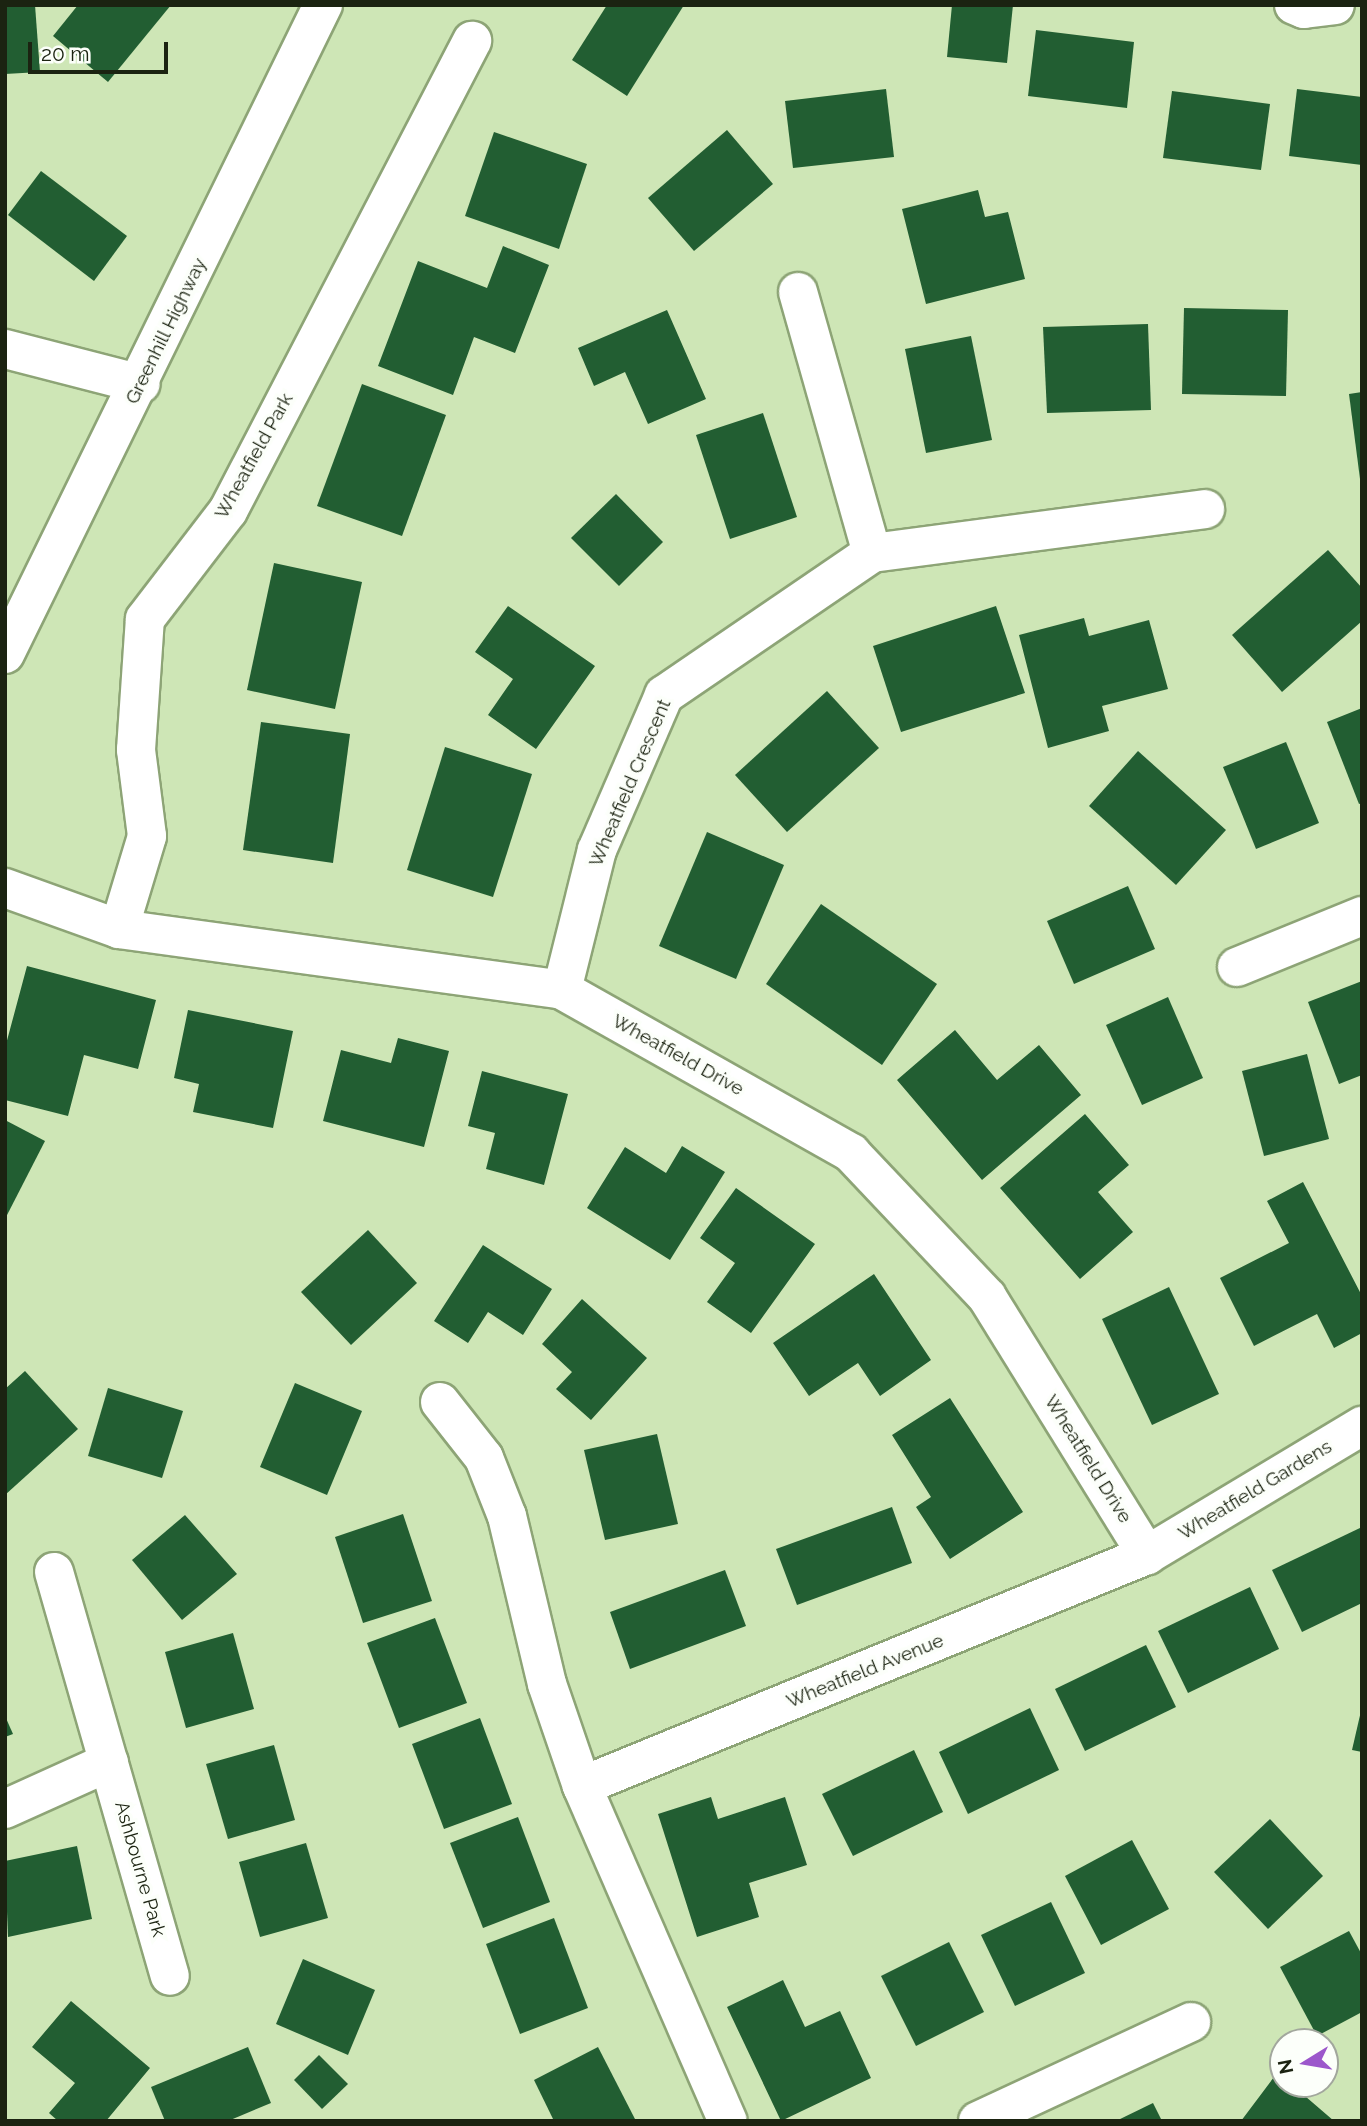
<!DOCTYPE html>
<style>
body{margin:0}
#map{position:relative;width:1367px;height:2126px;overflow:hidden;background:#cee6b6;font-family:Raleway,sans-serif}
div>[style]{position:absolute}
.building>*{inset:0;background:#225e32}
.roads{filter:drop-shadow(2px 0 #8da476) drop-shadow(-2px 0 #8da476) drop-shadow(0 2px #8da476) drop-shadow(0 -2px #8da476)}
.minor>*{height:38px;margin:-19px;padding:0 19px;transform-origin:19px;border-radius:19px;background:#fff}
.major>*{height:38px;margin:-19px;padding:0 19px;transform-origin:19px;border-radius:19px;background:#fff}
span{translate:-50% -50%;white-space:nowrap;text-align:center;line-height:1.15;-webkit-text-stroke:7px #fcfffa;paint-order:stroke}
.street-label{font-size:19px;color:#1b2311}
.frame{position:absolute;inset:0;border:7px solid #1b2311;pointer-events:none}
.north{position:absolute;left:1269px;top:2028px;width:70px;height:70px;box-sizing:border-box;background:#fcfffa;border:2px solid #a2a79d;border-radius:50%;rotate:259deg;font-size:19px;font-weight:700;line-height:28px;text-align:center;color:#1b2311}
.north::after{content:'';display:block;margin:auto;width:24px;height:32px;background:#9c57cb;clip-path:polygon(50% 0,100% 100%,50% 72%,0 100%)}
.scale{position:absolute;left:28px;top:42px;width:140px;height:32px;box-sizing:border-box;border:4px solid #1b2311;border-top:0;padding-left:9px;font-size:21px;line-height:24px;white-space:nowrap;color:#1b2311;-webkit-text-stroke:5px #fcfffa;paint-order:stroke}
</style>
<div id="map">
<div class="building">
<i style="clip-path:polygon(5px 5px,35px 5px,40px 72px,5px 74px)"></i>
<i style="clip-path:polygon(78px 5px,171px 5px,108px 82px,53px 36px)"></i>
<i style="clip-path:polygon(607px 5px,684px 5px,627px 96px,572px 60px)"></i>
<i style="clip-path:polygon(952px 5px,1013px 5px,1007px 63px,947px 57px)"></i>
<i style="clip-path:polygon(1036px 30px,1134px 42px,1127px 108px,1028px 96px)"></i>
<i style="clip-path:polygon(886px 89px,894px 157px,793px 168px,785px 101px)"></i>
<i style="clip-path:polygon(1297px 89px,1362px 97px,1362px 165px,1289px 156px)"></i>
<i style="clip-path:polygon(1172px 91px,1270px 104px,1261px 170px,1163px 158px)"></i>
<i style="clip-path:polygon(727px 130px,773px 184px,694px 251px,648px 198px)"></i>
<i style="clip-path:polygon(494px 132px,587px 164px,559px 249px,465px 216px)"></i>
<i style="clip-path:polygon(41px 171px,127px 236px,94px 281px,8px 215px)"></i>
<i style="clip-path:polygon(978px 190px,985px 217px,1008px 212px,1025px 279px,926px 304px,902px 209px)"></i>
<i style="clip-path:polygon(503px 246px,549px 265px,515px 353px,474px 337px,453px 395px,378px 366px,418px 261px,487px 288px)"></i>
<i style="clip-path:polygon(1184px 308px,1288px 310px,1286px 396px,1182px 394px)"></i>
<i style="clip-path:polygon(667px 310px,706px 399px,648px 424px,625px 372px,594px 386px,578px 348px)"></i>
<i style="clip-path:polygon(1148px 324px,1151px 410px,1047px 413px,1043px 327px)"></i>
<i style="clip-path:polygon(971px 336px,992px 440px,926px 453px,905px 349px)"></i>
<i style="clip-path:polygon(362px 384px,446px 415px,402px 536px,317px 506px)"></i>
<i style="clip-path:polygon(1362px 392px,1362px 479px,1360px 479px,1349px 394px)"></i>
<i style="clip-path:polygon(763px 413px,797px 517px,730px 539px,696px 435px)"></i>
<i style="clip-path:polygon(616px 494px,663px 542px,619px 586px,571px 538px)"></i>
<i style="clip-path:polygon(1328px 550px,1362px 588px,1362px 621px,1282px 692px,1232px 635px)"></i>
<i style="clip-path:polygon(274px 563px,362px 582px,335px 709px,247px 690px)"></i>
<i style="clip-path:polygon(508px 606px,595px 666px,536px 749px,488px 715px,513px 679px,475px 652px)"></i>
<i style="clip-path:polygon(996px 606px,1025px 693px,901px 732px,873px 646px)"></i>
<i style="clip-path:polygon(1084px 618px,1089px 636px,1149px 620px,1168px 689px,1102px 706px,1109px 731px,1048px 748px,1019px 635px)"></i>
<i style="clip-path:polygon(827px 691px,879px 748px,787px 832px,735px 775px)"></i>
<i style="clip-path:polygon(1362px 708px,1362px 803px,1359px 804px,1327px 722px)"></i>
<i style="clip-path:polygon(261px 722px,350px 734px,333px 863px,243px 850px)"></i>
<i style="clip-path:polygon(1286px 742px,1319px 823px,1256px 849px,1223px 767px)"></i>
<i style="clip-path:polygon(445px 747px,532px 774px,493px 897px,407px 870px)"></i>
<i style="clip-path:polygon(1138px 751px,1226px 830px,1176px 885px,1089px 806px)"></i>
<i style="clip-path:polygon(707px 832px,784px 865px,736px 979px,659px 946px)"></i>
<i style="clip-path:polygon(1128px 886px,1155px 949px,1074px 984px,1047px 921px)"></i>
<i style="clip-path:polygon(821px 904px,937px 984px,882px 1065px,766px 984px)"></i>
<i style="clip-path:polygon(27px 966px,156px 1000px,138px 1069px,84px 1055px,68px 1116px,5px 1100px,5px 1048px)"></i>
<i style="clip-path:polygon(1362px 981px,1362px 1075px,1339px 1084px,1308px 1002px)"></i>
<i style="clip-path:polygon(1168px 997px,1203px 1078px,1142px 1105px,1106px 1025px)"></i>
<i style="clip-path:polygon(188px 1010px,293px 1031px,273px 1128px,193px 1112px,199px 1084px,174px 1078px)"></i>
<i style="clip-path:polygon(955px 1030px,997px 1080px,1039px 1045px,1081px 1095px,982px 1180px,897px 1080px)"></i>
<i style="clip-path:polygon(398px 1038px,449px 1051px,424px 1147px,323px 1121px,341px 1050px,391px 1063px)"></i>
<i style="clip-path:polygon(1307px 1054px,1329px 1139px,1264px 1156px,1242px 1071px)"></i>
<i style="clip-path:polygon(482px 1071px,568px 1094px,544px 1185px,486px 1169px,495px 1133px,468px 1126px)"></i>
<i style="clip-path:polygon(1085px 1114px,1129px 1165px,1098px 1192px,1133px 1232px,1080px 1279px,1000px 1188px)"></i>
<i style="clip-path:polygon(5px 1120px,45px 1141px,5px 1219px)"></i>
<i style="clip-path:polygon(682px 1146px,725px 1172px,670px 1260px,587px 1208px,625px 1147px,666px 1173px)"></i>
<i style="clip-path:polygon(1303px 1182px,1362px 1296px,1362px 1333px,1334px 1348px,1317px 1314px,1254px 1346px,1220px 1278px,1289px 1243px,1267px 1201px)"></i>
<i style="clip-path:polygon(736px 1188px,815px 1244px,751px 1333px,707px 1302px,735px 1263px,700px 1238px)"></i>
<i style="clip-path:polygon(368px 1230px,417px 1283px,351px 1345px,301px 1292px)"></i>
<i style="clip-path:polygon(483px 1245px,552px 1289px,523px 1335px,488px 1312px,468px 1343px,434px 1321px)"></i>
<i style="clip-path:polygon(874px 1274px,931px 1360px,880px 1396px,858px 1363px,809px 1396px,773px 1343px)"></i>
<i style="clip-path:polygon(1169px 1287px,1219px 1394px,1152px 1425px,1102px 1319px)"></i>
<i style="clip-path:polygon(582px 1299px,647px 1358px,591px 1420px,556px 1389px,572px 1372px,542px 1344px)"></i>
<i style="clip-path:polygon(25px 1371px,78px 1429px,5px 1495px,5px 1389px)"></i>
<i style="clip-path:polygon(295px 1383px,362px 1411px,327px 1495px,260px 1467px)"></i>
<i style="clip-path:polygon(108px 1388px,183px 1411px,162px 1478px,88px 1456px)"></i>
<i style="clip-path:polygon(950px 1398px,1023px 1512px,950px 1559px,916px 1507px,931px 1497px,892px 1435px)"></i>
<i style="clip-path:polygon(657px 1434px,678px 1524px,605px 1540px,584px 1450px)"></i>
<i style="clip-path:polygon(892px 1507px,912px 1563px,797px 1605px,776px 1549px)"></i>
<i style="clip-path:polygon(403px 1514px,432px 1601px,363px 1623px,335px 1537px)"></i>
<i style="clip-path:polygon(185px 1515px,237px 1574px,182px 1620px,132px 1560px)"></i>
<i style="clip-path:polygon(1362px 1527px,1362px 1603px,1302px 1632px,1272px 1570px)"></i>
<i style="clip-path:polygon(725px 1570px,746px 1626px,630px 1669px,610px 1612px)"></i>
<i style="clip-path:polygon(1250px 1587px,1279px 1649px,1188px 1693px,1158px 1631px)"></i>
<i style="clip-path:polygon(435px 1618px,467px 1703px,399px 1728px,367px 1643px)"></i>
<i style="clip-path:polygon(233px 1633px,254px 1709px,186px 1728px,165px 1652px)"></i>
<i style="clip-path:polygon(1146px 1645px,1176px 1707px,1085px 1751px,1055px 1689px)"></i>
<i style="clip-path:polygon(1030px 1708px,1059px 1770px,968px 1814px,939px 1752px)"></i>
<i style="clip-path:polygon(1361px 1711px,1362px 1711px,1362px 1752px,1352px 1750px)"></i>
<i style="clip-path:polygon(5px 1716px,13px 1734px,5px 1737px)"></i>
<i style="clip-path:polygon(480px 1718px,512px 1804px,444px 1829px,412px 1744px)"></i>
<i style="clip-path:polygon(274px 1745px,295px 1820px,228px 1839px,206px 1764px)"></i>
<i style="clip-path:polygon(914px 1750px,943px 1812px,853px 1856px,822px 1794px)"></i>
<i style="clip-path:polygon(711px 1797px,718px 1819px,785px 1797px,807px 1865px,749px 1883px,759px 1917px,697px 1937px,658px 1814px)"></i>
<i style="clip-path:polygon(518px 1817px,550px 1902px,483px 1928px,450px 1843px)"></i>
<i style="clip-path:polygon(1270px 1819px,1323px 1876px,1268px 1929px,1214px 1872px)"></i>
<i style="clip-path:polygon(1132px 1840px,1169px 1909px,1101px 1945px,1065px 1876px)"></i>
<i style="clip-path:polygon(306px 1843px,328px 1918px,260px 1937px,239px 1862px)"></i>
<i style="clip-path:polygon(77px 1846px,92px 1919px,8px 1937px,5px 1861px)"></i>
<i style="clip-path:polygon(1051px 1902px,1085px 1973px,1015px 2006px,981px 1935px)"></i>
<i style="clip-path:polygon(554px 1918px,588px 2008px,520px 2034px,486px 1944px)"></i>
<i style="clip-path:polygon(1349px 1931px,1362px 1955px,1362px 2012px,1317px 2036px,1280px 1967px)"></i>
<i style="clip-path:polygon(949px 1942px,984px 2012px,916px 2046px,881px 1976px)"></i>
<i style="clip-path:polygon(303px 1959px,375px 1990px,348px 2055px,276px 2024px)"></i>
<i style="clip-path:polygon(783px 1980px,805px 2027px,840px 2011px,871px 2078px,781px 2121px,727px 2007px)"></i>
<i style="clip-path:polygon(71px 2001px,150px 2068px,106px 2121px,58px 2121px,49px 2113px,75px 2083px,32px 2047px)"></i>
<i style="clip-path:polygon(248px 2047px,271px 2103px,228px 2121px,165px 2121px,151px 2087px)"></i>
<i style="clip-path:polygon(598px 2047px,636px 2121px,554px 2121px,534px 2080px)"></i>
<i style="clip-path:polygon(319px 2055px,348px 2084px,322px 2109px,294px 2080px)"></i>
<i style="clip-path:polygon(1277px 2073px,1283px 2084px,1291px 2084px,1334px 2121px,1241px 2121px)"></i>
<i style="clip-path:polygon(1153px 2103px,1162px 2121px,1116px 2121px)"></i>
</div>
<div class="roads">
<div class="minor">
<i style="left:1294px;top:5px;width:11px;rotate:22deg"></i>
<i style="left:1304px;top:9px;width:31px;rotate:-7deg"></i>
<i style="left:798px;top:292px;width:271px;rotate:74.2deg"></i>
<i style="left:5px;top:349px;width:140px;rotate:14.4deg"></i>
<i style="left:5px;top:888px;width:121px;rotate:19.8deg"></i>
<i style="left:119px;top:929px;width:447px;rotate:7.8deg"></i>
<i style="left:562px;top:990px;width:332px;rotate:29.4deg"></i>
<i style="left:851px;top:1153px;width:198px;rotate:46.6deg"></i>
<i style="left:987px;top:1297px;width:304px;rotate:58.2deg"></i>
<i style="left:119px;top:929px;width:97px;rotate:-73.2deg"></i>
<i style="left:147px;top:836px;width:87px;rotate:-97.3deg"></i>
<i style="left:136px;top:750px;width:131px;rotate:-86.1deg"></i>
<i style="left:145px;top:619px;width:136px;rotate:-52.5deg"></i>
<i style="left:228px;top:511px;width:530px;rotate:-62.56deg"></i>
<i style="left:1237px;top:967px;width:135px;rotate:-22.2deg"></i>
<i style="left:562px;top:990px;width:144px;rotate:-76deg"></i>
<i style="left:597px;top:850px;width:169px;rotate:-66.6deg"></i>
<i style="left:664px;top:695px;width:252px;rotate:-34.3deg"></i>
<i style="left:872px;top:553px;width:336px;rotate:-7.5deg"></i>
<i style="left:440px;top:1402px;width:71px;rotate:51.8deg"></i>
<i style="left:484px;top:1458px;width:62px;rotate:68.4deg"></i>
<i style="left:507px;top:1516px;width:173px;rotate:76.6deg"></i>
<i style="left:547px;top:1684px;width:108px;rotate:71.1deg"></i>
<i style="left:582px;top:1786px;width:365px;rotate:66.5deg"></i>
<i style="left:54px;top:1572px;width:420px;rotate:74deg"></i>
<i style="left:582px;top:1786px;width:610px;rotate:-22.24deg"></i>
<i style="left:1147px;top:1555px;width:251px;rotate:-31deg"></i>
<i style="left:5px;top:1809px;width:114px;rotate:-24.3deg"></i>
<i style="left:978px;top:2121px;width:235px;rotate:-24.9deg"></i>
</div>
<div class="major">
<i style="left:5px;top:654px;width:723px;rotate:-63.9deg"></i>
</div>
</div>
<div class="street-label">
<span style="left:166px;top:331px;rotate:-64deg">Greenhill Highway</span>
<span style="left:254px;top:456px;rotate:-61deg">Wheatfield Park</span>
<span style="left:630px;top:783px;rotate:-67deg">Wheatfield Crescent</span>
<span style="left:678px;top:1055px;rotate:29deg">Wheatfield Drive</span>
<span style="left:1088px;top:1459px;rotate:58deg">Wheatfield Drive</span>
<span style="left:1255px;top:1490px;rotate:-31deg">Wheatfield Gardens</span>
<span style="left:865px;top:1671px;rotate:-22deg">Wheatfield Avenue</span>
<span style="left:140px;top:1869px;rotate:74deg">Ashbourne Park</span>
</div>
<div class="frame"></div>
<div class="north">N</div>
<div class="scale">20 m</div>
</div>
